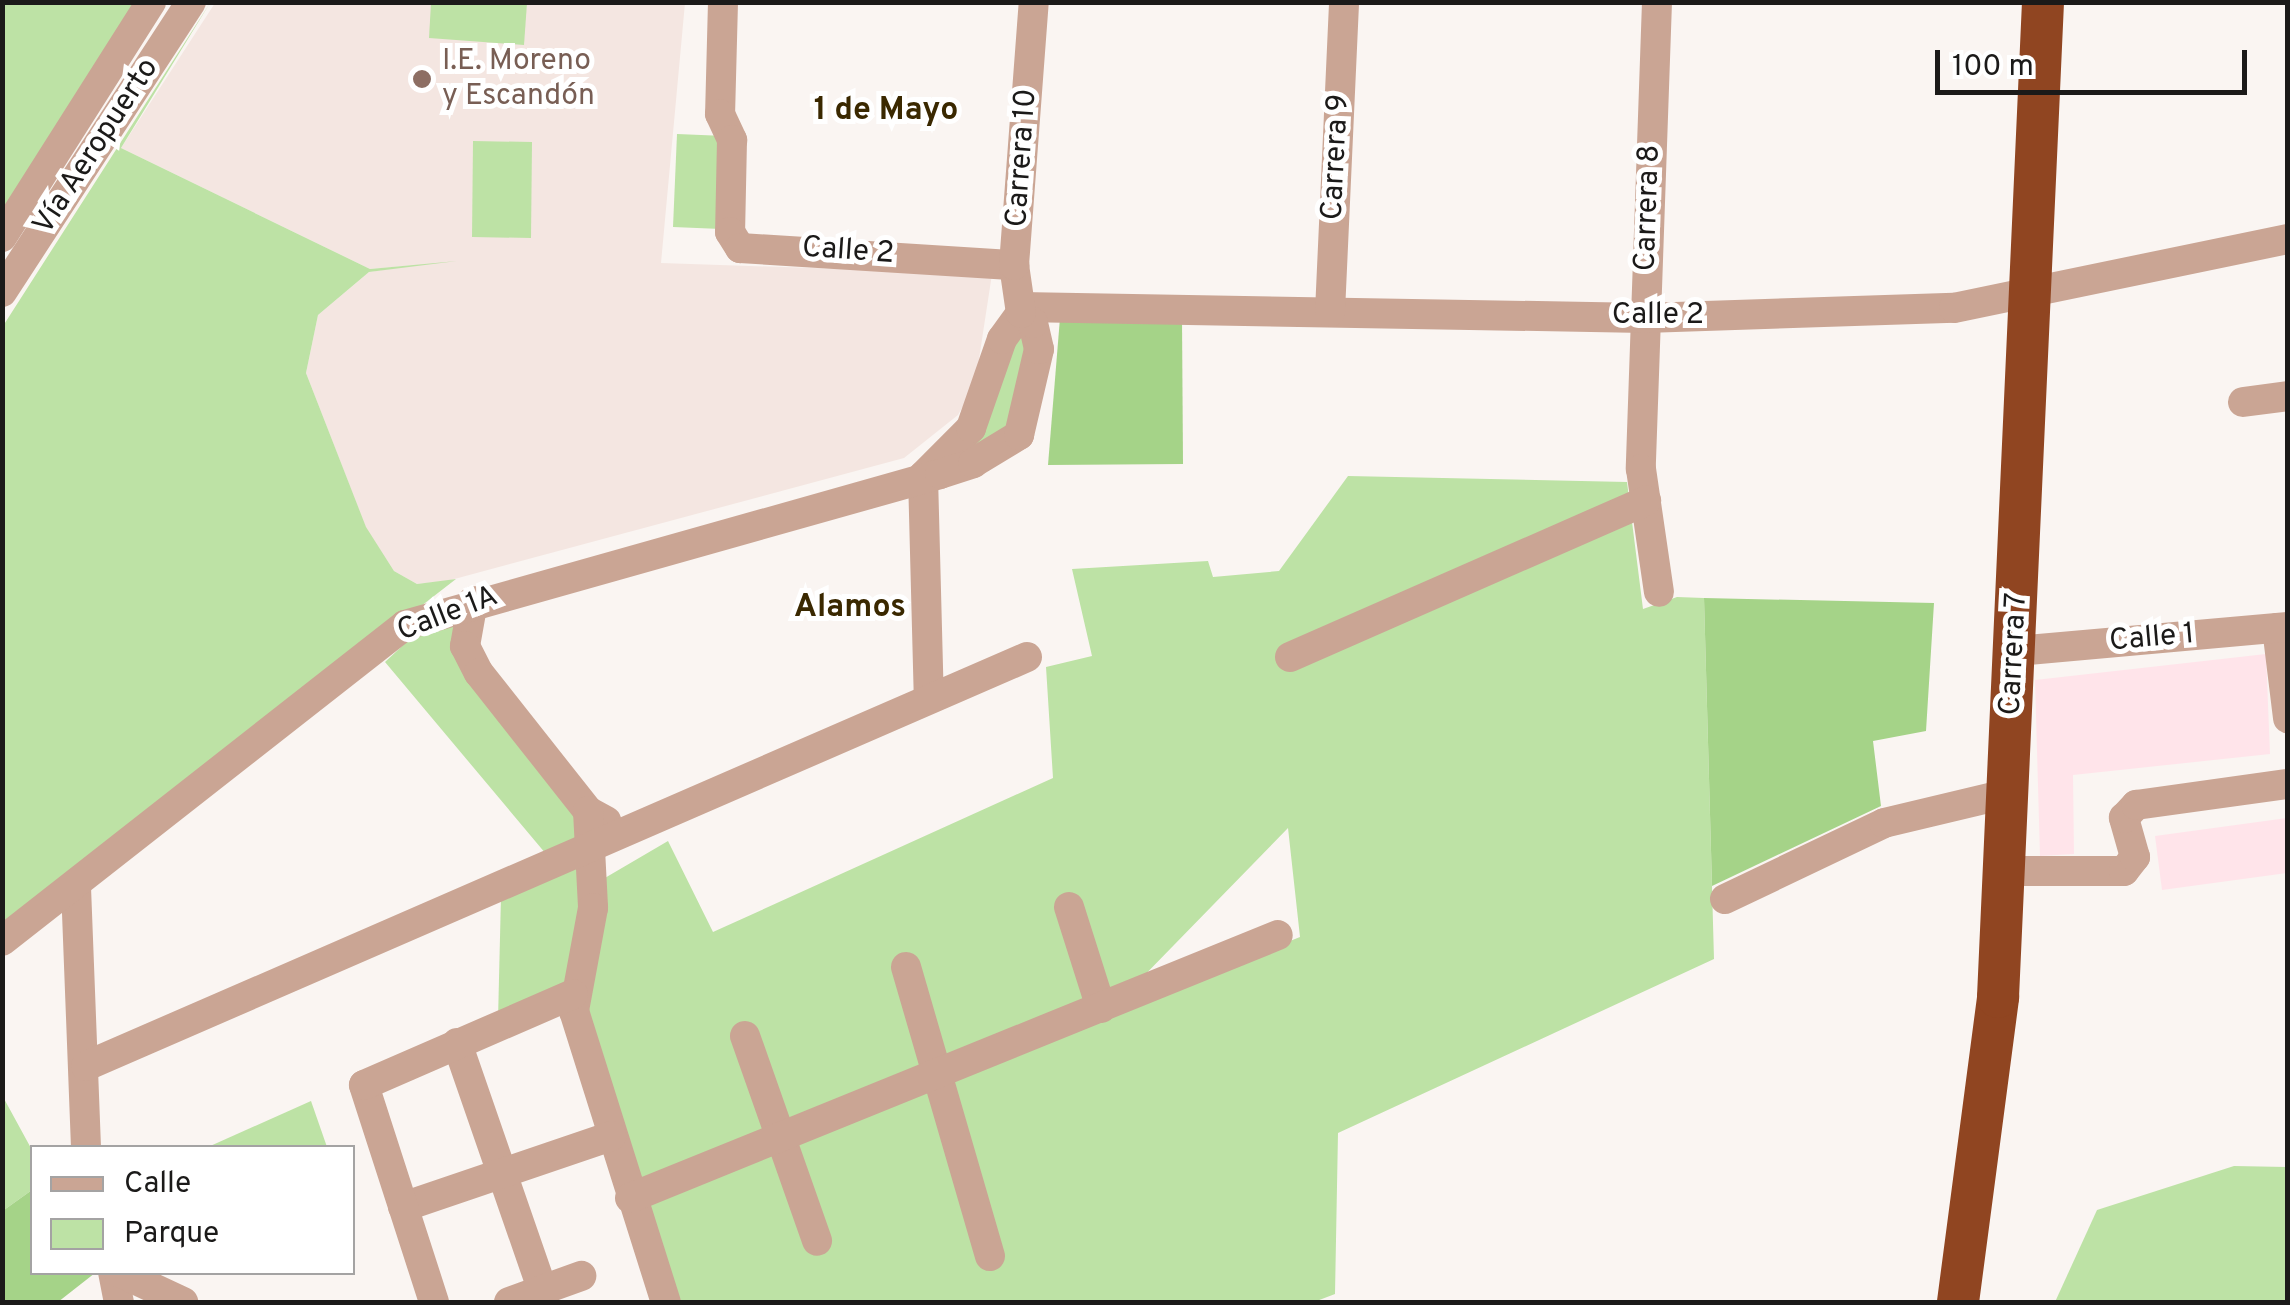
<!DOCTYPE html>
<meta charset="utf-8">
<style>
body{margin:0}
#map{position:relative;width:2290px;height:1305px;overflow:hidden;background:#faf5f2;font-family:Overpass,sans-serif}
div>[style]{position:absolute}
.industrial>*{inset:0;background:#ffe4ea}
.built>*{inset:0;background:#f4e6e1}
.green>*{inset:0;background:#bde2a5}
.forest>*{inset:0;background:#a5d388}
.minor>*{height:30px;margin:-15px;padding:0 15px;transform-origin:15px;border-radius:15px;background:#caa594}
.highway>*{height:42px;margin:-21px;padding:0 21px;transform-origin:21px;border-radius:21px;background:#904521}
.dots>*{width:28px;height:28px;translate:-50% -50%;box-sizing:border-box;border:5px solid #fff;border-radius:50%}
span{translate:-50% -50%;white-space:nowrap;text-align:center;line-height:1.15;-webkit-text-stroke:10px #fff;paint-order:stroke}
.education-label{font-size:30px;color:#785e54}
.left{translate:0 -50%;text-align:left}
.street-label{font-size:30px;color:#1b1a19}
.neighbourhood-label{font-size:32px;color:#3a2800;font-weight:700}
.frame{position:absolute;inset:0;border:5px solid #1b1a19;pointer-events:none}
.legend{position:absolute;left:30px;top:1145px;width:325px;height:130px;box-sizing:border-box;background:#fff;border:2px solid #a4a3a3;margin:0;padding:12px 18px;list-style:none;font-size:30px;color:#1b1a19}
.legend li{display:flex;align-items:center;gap:20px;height:50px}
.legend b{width:50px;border:2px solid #a4a3a3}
.scale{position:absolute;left:1935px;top:50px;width:312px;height:45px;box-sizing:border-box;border:5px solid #1b1a19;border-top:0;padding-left:12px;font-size:30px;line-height:35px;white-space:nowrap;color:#1b1a19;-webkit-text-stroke:8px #fff;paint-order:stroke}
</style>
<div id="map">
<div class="industrial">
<i style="clip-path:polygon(2266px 654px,2270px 754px,2073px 775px,2074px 854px,2040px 856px,2035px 680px)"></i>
<i style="clip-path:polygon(2287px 818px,2287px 873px,2162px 890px,2155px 836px)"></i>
</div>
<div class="built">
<i style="clip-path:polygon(215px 3px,685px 3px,661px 263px,992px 274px,975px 385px,958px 415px,904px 458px,447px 581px,417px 584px,394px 571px,366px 528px,306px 373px,318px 315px,369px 272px,415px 265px,370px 269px,121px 148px)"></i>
</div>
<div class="green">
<i style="clip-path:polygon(2px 3px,137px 3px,2px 217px)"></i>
<i style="clip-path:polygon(210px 3px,121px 148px,370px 269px,457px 261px,369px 272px,318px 315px,306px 373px,366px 527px,394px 571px,417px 584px,456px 579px,48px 895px,3px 922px,3px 326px)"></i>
<i style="clip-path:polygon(431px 3px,527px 3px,524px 45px,429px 38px)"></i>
<i style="clip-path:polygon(677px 134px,725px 136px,721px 229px,673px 227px)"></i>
<i style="clip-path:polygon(473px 141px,532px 142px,531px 238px,472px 237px)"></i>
<i style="clip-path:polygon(1014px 322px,1030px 324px,1011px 428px,974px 456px,974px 433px)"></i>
<i style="clip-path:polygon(1348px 476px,1627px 482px,1643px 609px,1677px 597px,1704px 598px,1714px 959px,1338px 1133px,1335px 1294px,1314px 1302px,672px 1302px,643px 1200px,1300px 937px,1288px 828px,1134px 986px,635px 1189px,585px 1026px,598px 882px,668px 841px,713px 932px,1053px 778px,1046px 667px,1092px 656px,1072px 569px,1208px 561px,1213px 577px,1279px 571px)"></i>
<i style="clip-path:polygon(463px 614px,455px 649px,573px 804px,578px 835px,572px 844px,546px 854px,385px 662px,413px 636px)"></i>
<i style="clip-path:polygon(587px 857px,569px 988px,498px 1020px,501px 896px)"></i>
<i style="clip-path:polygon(2px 1095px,32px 1150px,32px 1190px,4px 1210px,3px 1221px)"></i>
<i style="clip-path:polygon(311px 1101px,327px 1147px,208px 1147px)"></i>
<i style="clip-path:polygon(2234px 1166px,2287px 1167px,2287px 1302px,2055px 1302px,2097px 1210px)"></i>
</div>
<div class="forest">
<i style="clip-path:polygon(1060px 318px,1182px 319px,1183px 464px,1048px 465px)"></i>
<i style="clip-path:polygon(1704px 598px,1934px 603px,1926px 731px,1873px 741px,1881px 806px,1712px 886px)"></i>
<i style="clip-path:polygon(32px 1190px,32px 1272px,95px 1273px,58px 1302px,3px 1302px,4px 1210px)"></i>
</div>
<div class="minor">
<i style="left:723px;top:2px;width:112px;rotate:91.5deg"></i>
<i style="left:720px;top:114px;width:29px;rotate:65deg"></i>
<i style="left:732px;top:140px;width:92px;rotate:91.2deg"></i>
<i style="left:730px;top:232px;width:19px;rotate:58deg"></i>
<i style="left:740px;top:248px;width:275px;rotate:3.6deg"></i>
<i style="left:1657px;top:2px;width:467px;rotate:92deg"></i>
<i style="left:1641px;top:469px;width:124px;rotate:81.7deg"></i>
<i style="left:2px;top:237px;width:278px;rotate:-57.6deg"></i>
<i style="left:2px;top:292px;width:346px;rotate:-56.9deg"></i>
<i style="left:1021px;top:307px;width:624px;rotate:1.01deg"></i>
<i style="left:1645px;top:318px;width:309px;rotate:-1.9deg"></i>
<i style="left:1954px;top:308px;width:341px;rotate:-11.7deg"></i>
<i style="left:1330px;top:312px;width:310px;rotate:-87.4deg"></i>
<i style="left:2243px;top:402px;width:45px;rotate:-7.6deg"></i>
<i style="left:923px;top:476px;width:222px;rotate:88.5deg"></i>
<i style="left:923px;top:476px;width:68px;rotate:-45deg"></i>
<i style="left:971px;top:428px;width:94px;rotate:-70.8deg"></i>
<i style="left:1002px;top:339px;width:32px;rotate:-54deg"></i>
<i style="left:473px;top:601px;width:46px;rotate:100.1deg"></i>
<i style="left:465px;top:646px;width:30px;rotate:63deg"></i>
<i style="left:479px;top:673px;width:176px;rotate:51.7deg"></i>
<i style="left:588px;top:811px;width:21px;rotate:29deg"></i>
<i style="left:2277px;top:628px;width:91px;rotate:83deg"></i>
<i style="left:2017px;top:651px;width:272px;rotate:-5.1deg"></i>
<i style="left:1290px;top:657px;width:389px;rotate:-23.7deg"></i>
<i style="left:588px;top:811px;width:97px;rotate:87deg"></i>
<i style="left:593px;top:908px;width:105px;rotate:100.5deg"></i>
<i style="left:574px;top:1011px;width:305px;rotate:72.5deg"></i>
<i style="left:2002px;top:871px;width:122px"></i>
<i style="left:2124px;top:871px;width:18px;rotate:-52deg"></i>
<i style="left:2135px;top:857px;width:41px;rotate:-105.8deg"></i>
<i style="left:2124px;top:818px;width:18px;rotate:-47deg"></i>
<i style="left:2136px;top:805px;width:153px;rotate:-7.9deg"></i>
<i style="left:76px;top:887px;width:261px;rotate:87.8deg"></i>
<i style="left:1725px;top:899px;width:176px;rotate:-25.5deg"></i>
<i style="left:1884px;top:823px;width:125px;rotate:-13.4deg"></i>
<i style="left:1069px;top:907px;width:106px;rotate:72.4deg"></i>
<i style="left:2px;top:941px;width:512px;rotate:-38.1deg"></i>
<i style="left:405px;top:625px;width:556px;rotate:-15.76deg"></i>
<i style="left:940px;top:474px;width:35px;rotate:-18deg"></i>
<i style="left:973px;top:463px;width:54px;rotate:-31.3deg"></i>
<i style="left:1019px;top:435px;width:88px;rotate:-76.9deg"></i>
<i style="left:1039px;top:349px;width:27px;rotate:-103deg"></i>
<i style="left:1033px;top:323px;width:16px;rotate:-140deg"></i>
<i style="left:1021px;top:313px;width:49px;rotate:-98.3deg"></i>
<i style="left:1014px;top:265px;width:264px;rotate:-85.7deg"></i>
<i style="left:906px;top:967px;width:301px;rotate:73.8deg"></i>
<i style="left:745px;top:1036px;width:217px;rotate:70.6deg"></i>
<i style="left:457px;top:1043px;width:260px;rotate:70.9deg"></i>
<i style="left:86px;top:1066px;width:1026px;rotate:-23.49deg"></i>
<i style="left:630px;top:1198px;width:699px;rotate:-22.09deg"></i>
<i style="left:403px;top:1207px;width:220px;rotate:-18.8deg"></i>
<i style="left:113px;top:1272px;width:31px;rotate:79deg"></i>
<i style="left:119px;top:1272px;width:71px;rotate:25.1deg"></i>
<i style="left:434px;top:1302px;width:228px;rotate:-107.9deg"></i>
<i style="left:364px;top:1085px;width:228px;rotate:-23.5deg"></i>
<i style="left:509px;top:1302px;width:77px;rotate:-19.9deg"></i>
</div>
<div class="highway">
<i style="left:1958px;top:1302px;width:308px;rotate:-82.5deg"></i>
<i style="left:1998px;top:997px;width:996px;rotate:-87.41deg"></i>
</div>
<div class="dots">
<i style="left:422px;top:79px;background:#8d6e63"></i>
</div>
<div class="education-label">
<span class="left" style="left:442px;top:79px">I.E. Moreno<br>y Escandón</span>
</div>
<div class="street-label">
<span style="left:97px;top:147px;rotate:-57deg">Vía Aeropuerto</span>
<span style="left:1337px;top:157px;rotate:-87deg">Carrera 9</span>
<span style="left:1023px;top:158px;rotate:-86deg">Carrera 10</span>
<span style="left:1649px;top:208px;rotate:-88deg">Carrera 8</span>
<span style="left:848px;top:252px;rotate:4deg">Calle 2</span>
<span style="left:1658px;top:316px">Calle 2</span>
<span style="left:448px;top:615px;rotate:-21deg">Calle 1A</span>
<span style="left:2152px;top:639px;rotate:-5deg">Calle 1</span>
<span style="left:2015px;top:654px;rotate:-87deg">Carrera 7</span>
</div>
<div class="neighbourhood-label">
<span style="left:886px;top:111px">1 de Mayo</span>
<span style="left:850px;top:608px">Alamos</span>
</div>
<div class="frame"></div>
<ul class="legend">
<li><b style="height:12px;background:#caa594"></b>Calle</li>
<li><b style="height:28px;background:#bde2a5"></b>Parque</li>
</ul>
<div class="scale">100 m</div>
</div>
